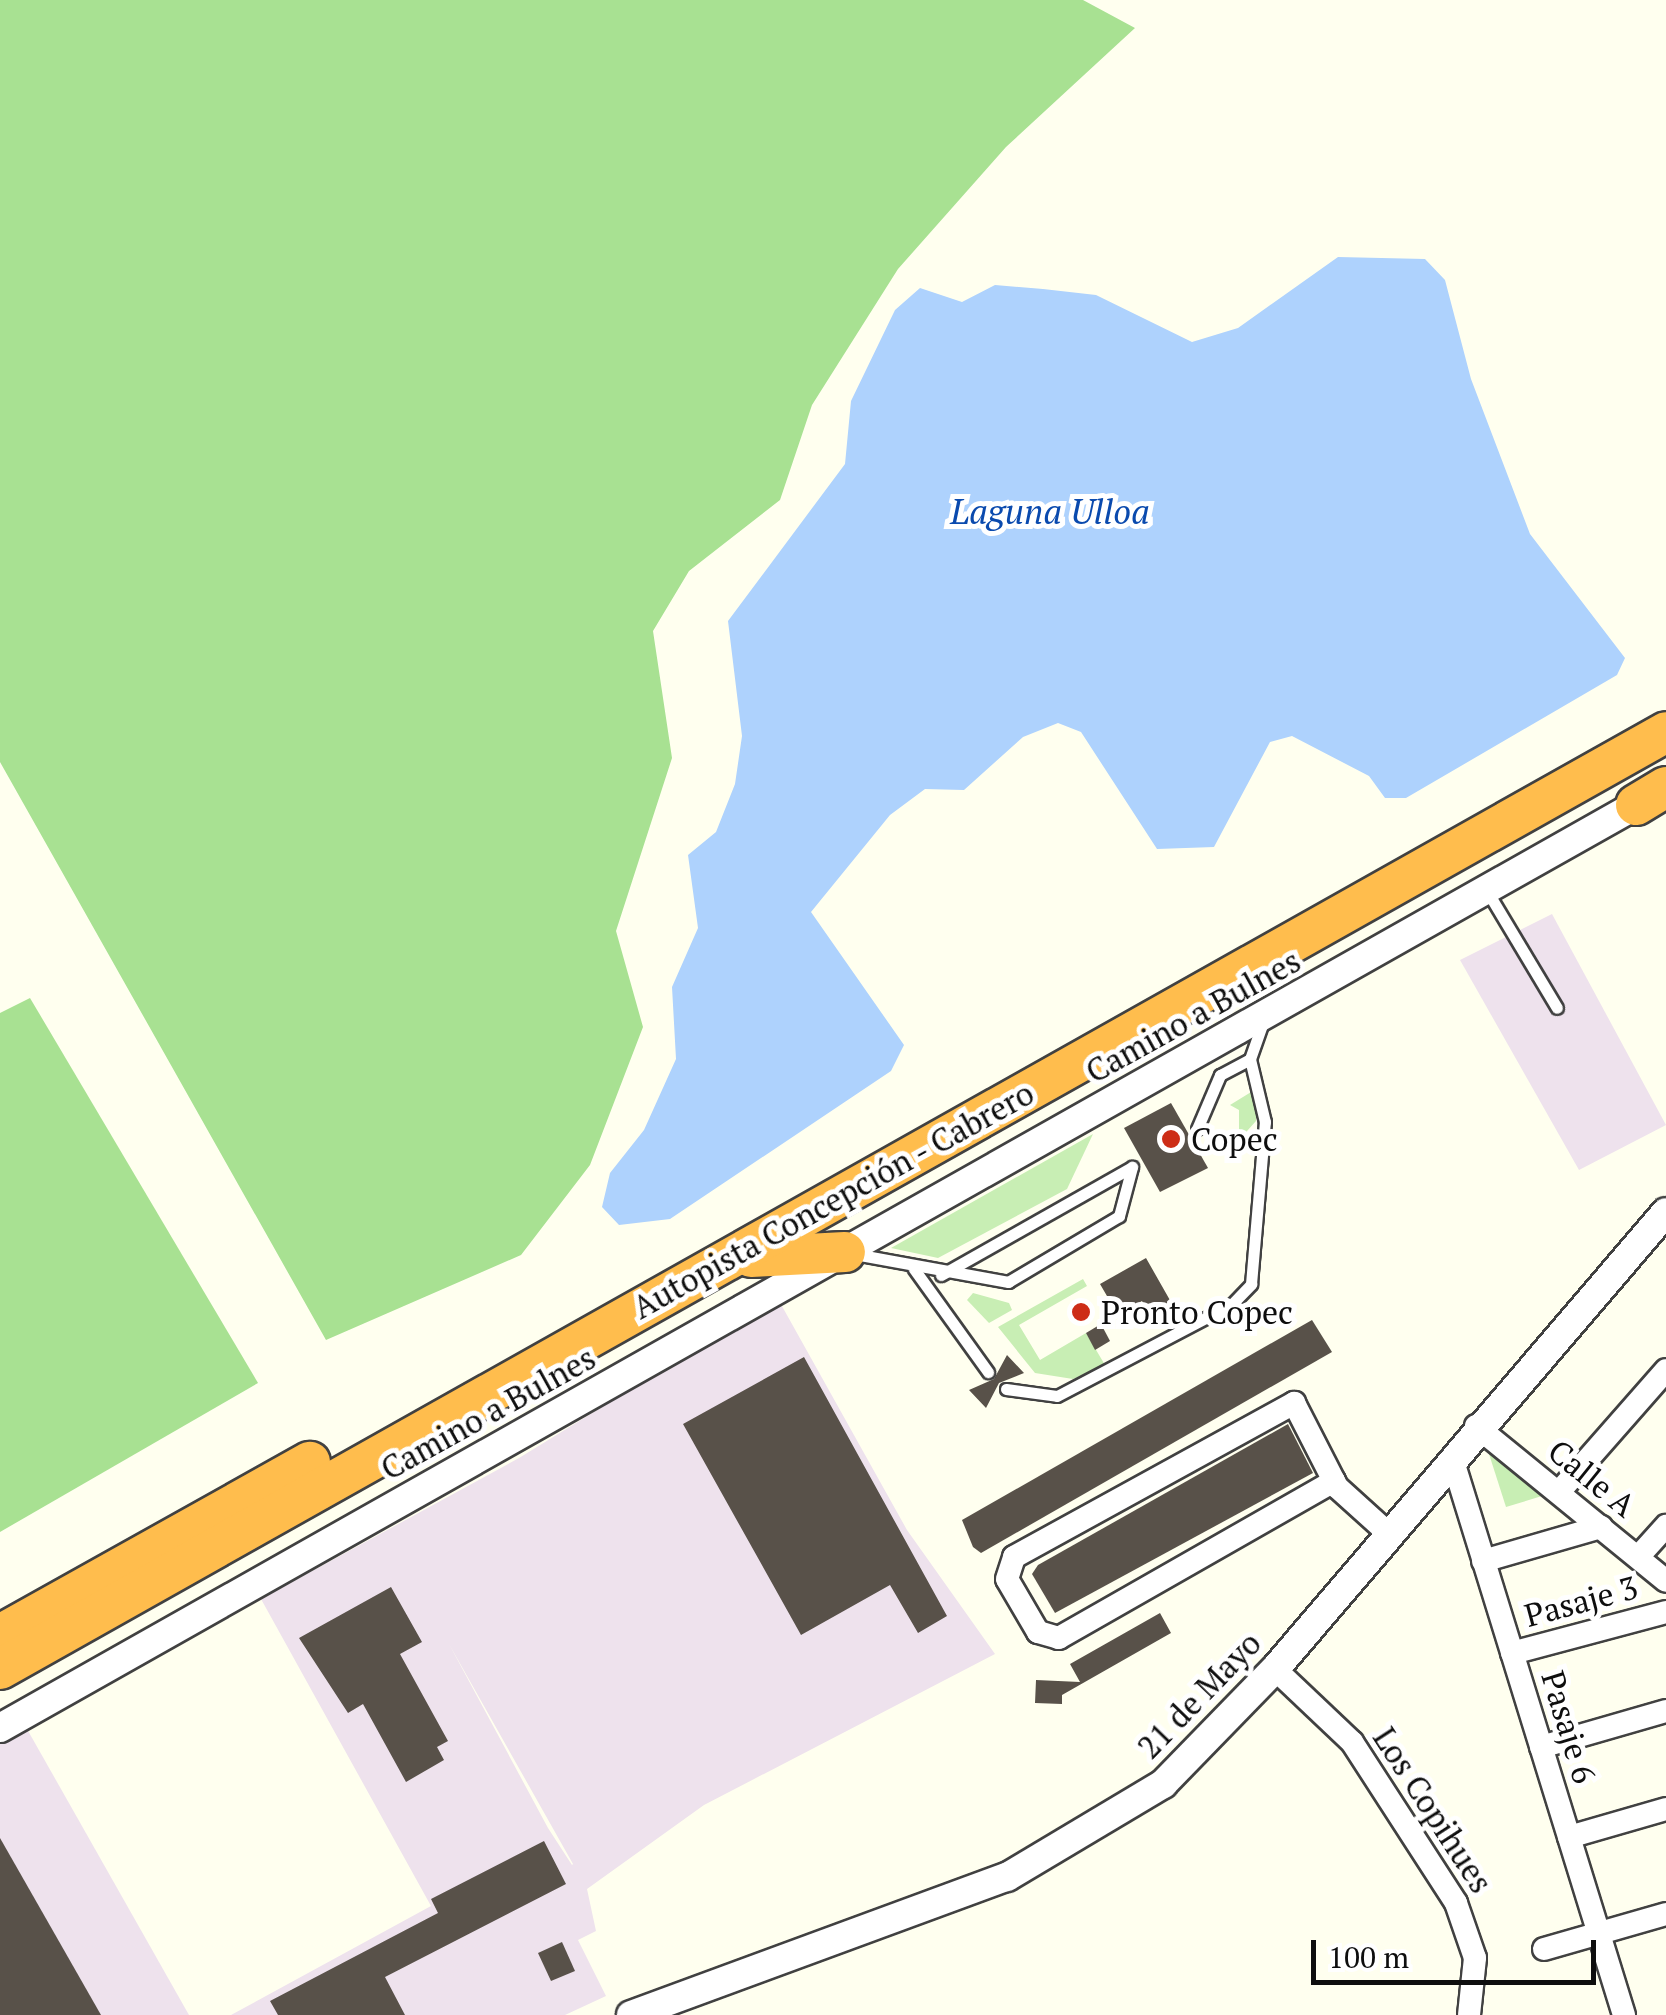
<!DOCTYPE html>
<meta charset="utf-8">
<style>
body{margin:0}
#map{position:relative;width:1666px;height:2015px;overflow:hidden;background:#ffffef;font-family:"PT Serif",serif}
div>[style]{position:absolute}
.industrial>*{inset:0;background:#eee2ed}
.green>*{inset:0;background:#c8eeb4}
.forest>*{inset:0;background:#a8e192}
.water>*{inset:0;background:#aed2fd}
.building>*{inset:0;background:#585149}
.roads{filter:drop-shadow(2px 0 #414141) drop-shadow(-2px 0 #414141) drop-shadow(0 2px #414141) drop-shadow(0 -2px #414141)}
.service>*{height:11px;margin:-5.5px;padding:0 5.5px;transform-origin:5.5px;border-radius:5.5px;background:#fff}
.minor>*{height:22px;margin:-11px;padding:0 11px;transform-origin:11px;border-radius:11px;background:#fff}
.tertiary>*{height:28px;margin:-14px;padding:0 14px;transform-origin:14px;border-radius:14px;background:#fff}
.motorway>*{height:40px;margin:-20px;padding:0 20px;transform-origin:20px;border-radius:20px;background:#ffbd4d}
.dots>*{width:28px;height:28px;translate:-50% -50%;box-sizing:border-box;border:5px solid #fff;border-radius:50%}
span{translate:-50% -50%;white-space:nowrap;text-align:center;line-height:1.15;-webkit-text-stroke:10px #fff;paint-order:stroke}
.street-label{font-size:32px;color:#0e0e0e}
.poi-label{font-size:32px;color:#0e0e0e}
.left{translate:0 -50%;text-align:left}
.water-label{font-size:35px;color:#0a4aae;font-style:italic}
.scale{position:absolute;left:1311px;top:1940px;width:285px;height:45px;box-sizing:border-box;border:5px solid #0e0e0e;border-top:0;padding-left:12px;font-size:30px;line-height:35px;white-space:nowrap;color:#0e0e0e;-webkit-text-stroke:8px #fff;paint-order:stroke}
</style>
<div id="map">
<div class="industrial">
<i style="clip-path:polygon(1552px 914px,1666px 1125px,1579px 1170px,1460px 960px)"></i>
<i style="clip-path:polygon(evenodd,778px 1299px,907px 1530px,995px 1654px,704px 1805px,587px 1889px,596px 1931px,578px 1940px,606px 1996px,565px 2015px,231px 2015px,431px 1906px,261px 1599px,519px 1458px,778px 1299px,449px 1644px,573px 1864px,572px 1865px,548px 1828px,449px 1644px)"></i>
<i style="clip-path:polygon(27px 1729px,189px 2015px,0 2015px,0 1744px)"></i>
</div>
<div class="green">
<i style="clip-path:polygon(1256px 1089px,1256px 1121px,1239px 1140px,1239px 1110px,1230px 1105px)"></i>
<i style="clip-path:polygon(1093px 1134px,1067px 1189px,938px 1258px,891px 1248px)"></i>
<i style="clip-path:polygon(1083px 1279px,1087px 1286px,1019px 1325px,1040px 1360px,1086px 1333px,1105px 1365px,1073px 1379px,1035px 1373px,998px 1327px)"></i>
<i style="clip-path:polygon(973px 1293px,1009px 1303px,1012px 1310px,989px 1323px,967px 1300px)"></i>
<i style="clip-path:polygon(1489px 1454px,1542px 1496px,1506px 1507px)"></i>
</div>
<div class="forest">
<i style="clip-path:polygon(0 0,1083px 0,1135px 28px,1006px 147px,898px 269px,812px 405px,780px 500px,689px 571px,653px 631px,672px 758px,616px 931px,643px 1027px,590px 1165px,521px 1255px,326px 1340px,0 762px)"></i>
<i style="clip-path:polygon(30px 998px,258px 1383px,0 1532px,0 1013px)"></i>
</div>
<div class="water">
<i style="clip-path:polygon(1338px 257px,1425px 259px,1445px 280px,1471px 379px,1530px 534px,1625px 658px,1617px 675px,1406px 798px,1385px 798px,1369px 776px,1292px 736px,1270px 742px,1214px 847px,1157px 849px,1081px 732px,1058px 723px,1023px 737px,964px 790px,925px 789px,890px 815px,811px 912px,904px 1045px,891px 1071px,670px 1219px,619px 1225px,602px 1207px,610px 1173px,644px 1130px,676px 1059px,672px 987px,698px 928px,688px 855px,716px 832px,735px 784px,742px 736px,728px 621px,845px 464px,851px 401px,895px 310px,920px 288px,962px 302px,995px 285px,1043px 289px,1096px 295px,1192px 342px,1238px 328px)"></i>
</div>
<div class="building">
<i style="clip-path:polygon(1171px 1103px,1208px 1168px,1160px 1192px,1124px 1128px)"></i>
<i style="clip-path:polygon(1146px 1258px,1171px 1302px,1149px 1314px,1142px 1301px,1118px 1315px,1100px 1284px)"></i>
<i style="clip-path:polygon(1312px 1320px,1332px 1352px,981px 1553px,973px 1547px,962px 1520px)"></i>
<i style="clip-path:polygon(1101px 1324px,1110px 1341px,1095px 1350px,1086px 1333px)"></i>
<i style="clip-path:polygon(1007px 1355px,1024px 1373px,999px 1383px,986px 1408px,969px 1390px,994px 1379px)"></i>
<i style="clip-path:polygon(804px 1357px,947px 1616px,918px 1633px,890px 1585px,801px 1635px,683px 1424px)"></i>
<i style="clip-path:polygon(1288px 1424px,1313px 1473px,1055px 1613px,1032px 1574px,1038px 1565px)"></i>
<i style="clip-path:polygon(391px 1587px,422px 1642px,400px 1654px,448px 1741px,437px 1747px,444px 1760px,406px 1782px,363px 1704px,348px 1713px,299px 1638px)"></i>
<i style="clip-path:polygon(1160px 1613px,1171px 1633px,1062px 1695px,1062px 1704px,1035px 1703px,1036px 1680px,1080px 1682px,1070px 1664px)"></i>
<i style="clip-path:polygon(0 1838px,101px 2015px,0 2015px)"></i>
<i style="clip-path:polygon(544px 1841px,566px 1884px,385px 1977px,405px 2015px,278px 2015px,270px 2001px,438px 1913px,431px 1899px)"></i>
<i style="clip-path:polygon(562px 1942px,575px 1971px,551px 1981px,538px 1953px)"></i>
</div>
<div class="roads">
<div class="service">
<i style="left:1487px;top:891px;width:136px;rotate:59.1deg"></i>
<i style="left:1197px;top:1129px;width:59px;rotate:-66.9deg"></i>
<i style="left:1220px;top:1075px;width:34px;rotate:-28deg"></i>
<i style="left:849px;top:1253px;width:162px;rotate:10.3deg"></i>
<i style="left:1008px;top:1282px;width:129px;rotate:-30.7deg"></i>
<i style="left:1119px;top:1216px;width:51px;rotate:-75.1deg"></i>
<i style="left:914px;top:1269px;width:127px;rotate:54.3deg"></i>
<i style="left:941px;top:1275px;width:219px;rotate:-29.5deg"></i>
<i style="left:1006px;top:1389px;width:51px;rotate:7.8deg"></i>
<i style="left:1057px;top:1396px;width:198px;rotate:-27.7deg"></i>
<i style="left:1232px;top:1304px;width:28px;rotate:-46deg"></i>
<i style="left:1251px;top:1284px;width:163px;rotate:-85.1deg"></i>
<i style="left:1265px;top:1122px;width:65px;rotate:-103.4deg"></i>
<i style="left:1250px;top:1059px;width:42px;rotate:-70.7deg"></i>
</div>
<div class="minor">
<i style="left:1476px;top:1426px;width:245px;rotate:39.2deg"></i>
<i style="left:1452px;top:1458px;width:583px;rotate:72.84deg"></i>
<i style="left:1334px;top:1481px;width:317px;rotate:150.3deg"></i>
<i style="left:1059px;top:1638px;width:22px;rotate:-164deg"></i>
<i style="left:1038px;top:1632px;width:61px;rotate:-120.3deg"></i>
<i style="left:1007px;top:1579px;width:23px;rotate:-72deg"></i>
<i style="left:1014px;top:1557px;width:320px;rotate:-28.8deg"></i>
<i style="left:1294px;top:1403px;width:88px;rotate:62.9deg"></i>
<i style="left:1334px;top:1481px;width:7px;rotate:63deg"></i>
<i style="left:1337px;top:1487px;width:70px;rotate:42.1deg"></i>
<i style="left:1559px;top:1492px;width:162px;rotate:-48.7deg"></i>
<i style="left:1638px;top:1557px;width:42px;rotate:-47.9deg"></i>
<i style="left:1483px;top:1561px;width:123px;rotate:-16.1deg"></i>
<i style="left:1512px;top:1653px;width:159px;rotate:-14.9deg"></i>
<i style="left:1275px;top:1669px;width:106px;rotate:43.5deg"></i>
<i style="left:1352px;top:1742px;width:192px;rotate:57.1deg"></i>
<i style="left:1456px;top:1903px;width:58px;rotate:70.9deg"></i>
<i style="left:1475px;top:1958px;width:57px;rotate:96deg"></i>
<i style="left:1541px;top:1747px;width:130px;rotate:-16.1deg"></i>
<i style="left:1569px;top:1837px;width:101px;rotate:-16.1deg"></i>
<i style="left:1544px;top:1949px;width:127px;rotate:-16deg"></i>
</div>
<div class="tertiary">
<i style="left:0;top:1728px;width:1878px;rotate:-29.43deg"></i>
<i style="left:631px;top:2015px;width:401px;rotate:-20.2deg"></i>
<i style="left:1007px;top:1877px;width:182px;rotate:-30.8deg"></i>
<i style="left:1163px;top:1784px;width:161px;rotate:-45.8deg"></i>
<i style="left:1275px;top:1669px;width:601px;rotate:-49.45deg"></i>
</div>
<div class="motorway">
<i style="left:1636px;top:805px;width:35px;rotate:-31deg"></i>
<i style="left:751px;top:1257px;width:94px;rotate:-3deg"></i>
<i style="left:0;top:1635px;width:355px;rotate:-29.2deg"></i>
<i style="left:0;top:1669px;width:1911px;rotate:-29.35deg"></i>
</div>
</div>
<div class="dots">
<i style="left:1171px;top:1139px;background:#cd2d17"></i>
<i style="left:1081px;top:1312px;background:#cd2d17"></i>
</div>
<div class="street-label">
<span style="left:1193px;top:1016px;rotate:-29deg">Camino a Bulnes</span>
<span style="left:833px;top:1200px;rotate:-29deg">Autopista Concepción - Cabrero</span>
<span style="left:488px;top:1413px;rotate:-29deg">Camino a Bulnes</span>
<span style="left:1592px;top:1478px;rotate:39deg">Calle A</span>
<span style="left:1581px;top:1601px;rotate:-15deg">Pasaje 3</span>
<span style="left:1199px;top:1695px;rotate:-46deg">21 de Mayo</span>
<span style="left:1569px;top:1727px;rotate:73deg">Pasaje 6</span>
<span style="left:1433px;top:1810px;rotate:57deg">Los Copihues</span>
</div>
<div class="poi-label">
<span class="left" style="left:1191px;top:1139px">Copec</span>
<span class="left" style="left:1101px;top:1312px">Pronto Copec</span>
</div>
<div class="water-label">
<span style="left:1050px;top:511px">Laguna Ulloa</span>
</div>
<div class="scale">100 m</div>
</div>
